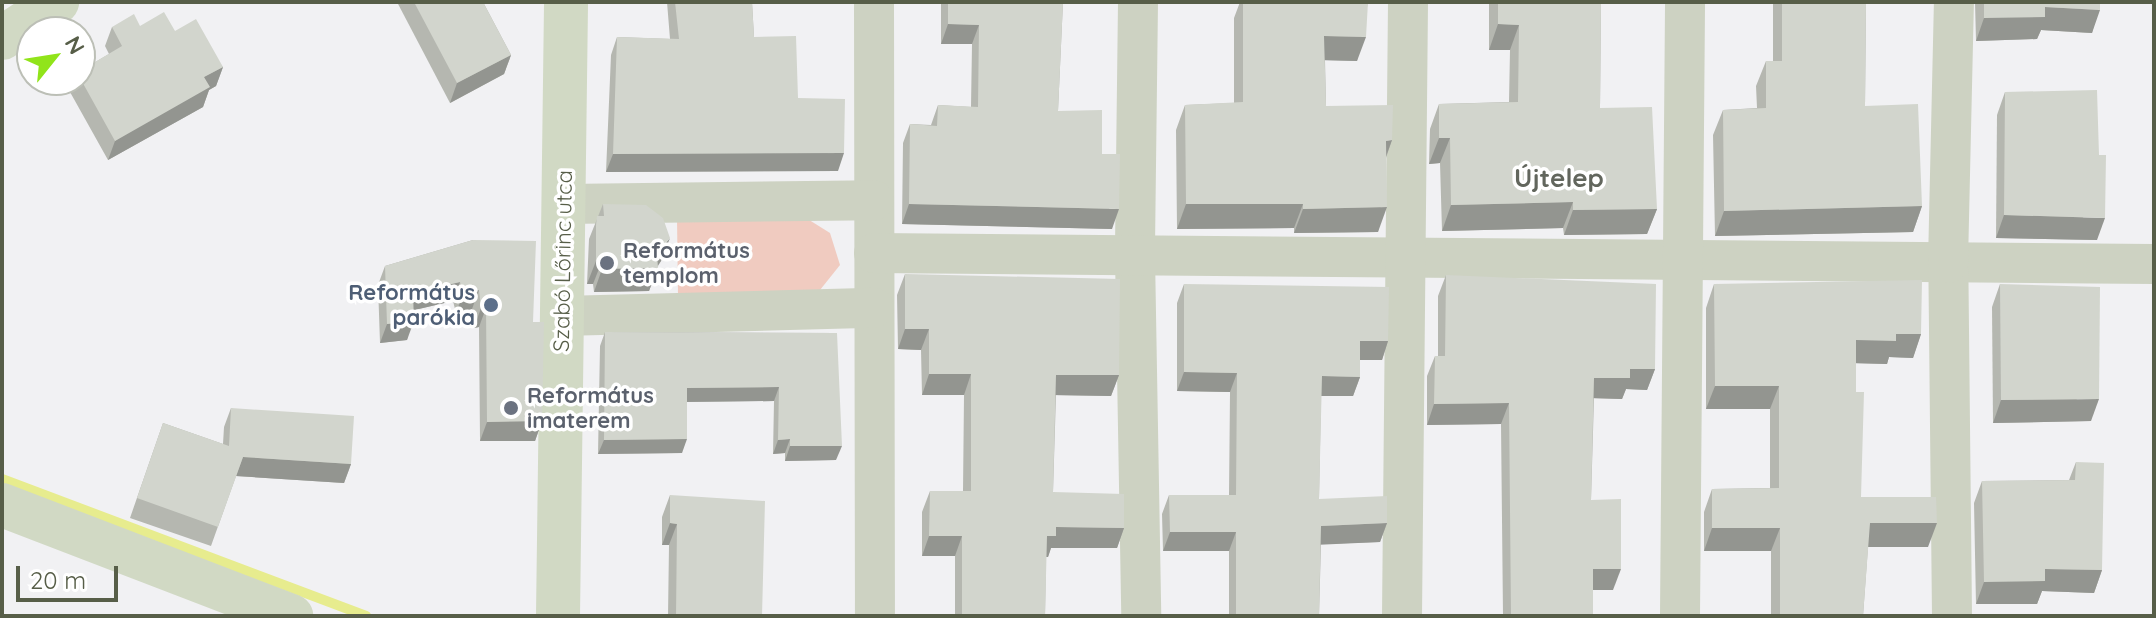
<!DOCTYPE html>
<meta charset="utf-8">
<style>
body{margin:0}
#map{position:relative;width:2156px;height:618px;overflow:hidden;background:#f1f1f3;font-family:Quicksand,sans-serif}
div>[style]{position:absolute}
.green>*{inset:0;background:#f0cbc0}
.stream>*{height:10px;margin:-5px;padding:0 5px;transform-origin:5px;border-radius:5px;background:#e7ec8e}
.street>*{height:40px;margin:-20px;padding:0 20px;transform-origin:20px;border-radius:20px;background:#cdd2c2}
.secondary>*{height:44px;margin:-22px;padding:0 22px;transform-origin:22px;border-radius:22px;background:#d1d9c4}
.wall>*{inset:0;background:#b5b7b0}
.shaded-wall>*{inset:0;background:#939590}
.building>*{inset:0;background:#d2d5cd}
.dots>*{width:22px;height:22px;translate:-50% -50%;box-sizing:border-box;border:4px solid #fff;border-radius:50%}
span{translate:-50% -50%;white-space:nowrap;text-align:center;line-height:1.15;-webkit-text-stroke:7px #fff;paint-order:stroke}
.worship-label{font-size:22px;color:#5b616d;font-weight:700}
.left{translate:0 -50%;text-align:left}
.street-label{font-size:22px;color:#575e48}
.service-label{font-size:22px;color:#4e5e75;font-weight:700}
.right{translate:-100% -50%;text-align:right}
.quarter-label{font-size:26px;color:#62665d;font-weight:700}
.frame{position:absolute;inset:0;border:4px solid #575e48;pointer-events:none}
.north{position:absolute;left:16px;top:16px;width:80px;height:80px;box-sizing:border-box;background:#fff;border:2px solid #bcbfb6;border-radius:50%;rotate:60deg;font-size:22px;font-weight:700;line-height:32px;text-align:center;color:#575e48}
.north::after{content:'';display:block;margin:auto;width:28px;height:36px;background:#91e41a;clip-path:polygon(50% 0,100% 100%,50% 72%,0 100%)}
.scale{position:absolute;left:16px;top:566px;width:102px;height:36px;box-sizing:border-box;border:4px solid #575e48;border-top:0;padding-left:10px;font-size:24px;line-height:28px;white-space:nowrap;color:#575e48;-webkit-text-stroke:6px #fff;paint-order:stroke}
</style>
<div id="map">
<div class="green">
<i style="clip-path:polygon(677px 218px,806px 218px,830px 233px,840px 265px,820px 290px,678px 294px)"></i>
</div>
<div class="stream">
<i style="left:2px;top:479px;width:389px;rotate:20.6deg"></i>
</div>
<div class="street">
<i style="left:874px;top:2px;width:614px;rotate:89.91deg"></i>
<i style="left:1138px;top:2px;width:254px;rotate:90.7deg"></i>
<i style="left:1135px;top:256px;width:360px;rotate:89deg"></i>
<i style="left:564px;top:204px;width:310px;rotate:-0.7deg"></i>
<i style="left:874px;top:253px;width:1280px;rotate:0.49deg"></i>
<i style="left:562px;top:316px;width:312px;rotate:-1.5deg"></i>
<i style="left:1402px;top:616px;width:614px;rotate:-89.44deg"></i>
<i style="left:1680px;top:616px;width:614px;rotate:-89.53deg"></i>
<i style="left:1952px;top:616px;width:353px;rotate:-90.6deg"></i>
<i style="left:1948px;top:263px;width:261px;rotate:-88.7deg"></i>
</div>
<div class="secondary">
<i style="left:2px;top:38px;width:66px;rotate:-33.2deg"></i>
<i style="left:2px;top:505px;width:310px;rotate:21deg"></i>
<i style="left:558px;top:616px;width:614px;rotate:-89.25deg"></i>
</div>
<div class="wall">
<i style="clip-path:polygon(397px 2px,483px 2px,511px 55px,504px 74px,450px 103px)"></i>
<i style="clip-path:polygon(667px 2px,752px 2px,754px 37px,798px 98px,838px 171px,606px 172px,611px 55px,617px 37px,670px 39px)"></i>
<i style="clip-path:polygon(941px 2px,1063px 2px,1058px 111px,1102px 154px,1112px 229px,902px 224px,903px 143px,910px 124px,931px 125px,938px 105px,971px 107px,972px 44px,941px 44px)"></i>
<i style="clip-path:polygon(1240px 2px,1368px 2px,1357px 61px,1325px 60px,1326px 106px,1392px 140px,1386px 158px,1378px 232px,1294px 233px,1294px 228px,1177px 229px,1176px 130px,1185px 105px,1234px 103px,1234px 18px)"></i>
<i style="clip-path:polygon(1489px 2px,1601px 2px,1600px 108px,1657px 209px,1647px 234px,1564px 235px,1563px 228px,1442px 231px,1440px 163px,1429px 164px,1430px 129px,1439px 104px,1509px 102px,1510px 50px,1489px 50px)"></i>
<i style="clip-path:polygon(1773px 2px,1866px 2px,1865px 106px,1922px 206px,1913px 232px,1715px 236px,1713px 135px,1723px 110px,1757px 108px,1756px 86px,1766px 61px,1773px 61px)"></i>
<i style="clip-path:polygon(1975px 2px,2100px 2px,2092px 33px,2041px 30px,2037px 39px,1976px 41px)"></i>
<i style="clip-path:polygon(140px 26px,175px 31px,223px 67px,216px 86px,209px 90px,203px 107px,108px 160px,70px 92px,74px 80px,80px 80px,80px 71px,109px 54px,105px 46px,112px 27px)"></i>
<i style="clip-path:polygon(2005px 92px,2097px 240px,1996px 238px,1997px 115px)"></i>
<i style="clip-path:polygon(603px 204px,661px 261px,658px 266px,649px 291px,594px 292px,593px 284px,587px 284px,589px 239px)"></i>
<i style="clip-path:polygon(473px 240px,542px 421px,535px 441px,480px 441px,479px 327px,474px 328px,472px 309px,456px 313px,453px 301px,414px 310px,407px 340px,380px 343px,378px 285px,385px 266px)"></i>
<i style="clip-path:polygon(905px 274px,1119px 375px,1111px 396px,1056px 395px,1053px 492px,1124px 528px,1117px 548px,1051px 548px,1048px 557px,1046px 557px,1045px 616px,955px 616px,955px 556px,922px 556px,922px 512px,930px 491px,963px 491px,964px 395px,922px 395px,921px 350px,898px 349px,897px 295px)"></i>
<i style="clip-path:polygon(1446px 275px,1655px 369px,1647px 390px,1626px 389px,1622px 399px,1594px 398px,1591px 500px,1613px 590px,1593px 590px,1593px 616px,1503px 616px,1501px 424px,1427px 425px,1427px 376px,1435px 356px,1438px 356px,1438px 296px)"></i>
<i style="clip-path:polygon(1184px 284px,1388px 341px,1382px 360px,1360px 360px,1360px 377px,1353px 396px,1321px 396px,1319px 499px,1387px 523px,1380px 542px,1321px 544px,1319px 616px,1229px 616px,1229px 551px,1163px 551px,1162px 514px,1169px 495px,1229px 495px,1230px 392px,1177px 391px,1177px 303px)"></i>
<i style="clip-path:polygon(1714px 284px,1921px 334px,1913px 358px,1889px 357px,1887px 364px,1856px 363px,1856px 392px,1861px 497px,1928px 547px,1868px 547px,1863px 616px,1771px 616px,1771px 551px,1704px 551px,1704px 512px,1712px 489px,1770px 488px,1770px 409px,1706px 409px,1706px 308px)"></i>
<i style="clip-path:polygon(2000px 284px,2091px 421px,1993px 423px,1992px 307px)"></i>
<i style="clip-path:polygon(605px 332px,837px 333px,836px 460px,785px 461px,785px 453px,773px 454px,774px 401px,687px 402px,682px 453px,598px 454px,600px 346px)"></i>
<i style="clip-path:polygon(231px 408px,351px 464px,344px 483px,236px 476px,211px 546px,130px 518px,163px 423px,223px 444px,224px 427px)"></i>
<i style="clip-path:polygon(2076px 462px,2102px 570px,2094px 593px,2042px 591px,2037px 604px,1976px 604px,1974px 503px,1982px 481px,2069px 480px)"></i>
<i style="clip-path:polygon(670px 495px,762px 616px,668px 616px,669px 545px,662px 545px,662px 517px)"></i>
</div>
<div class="shaded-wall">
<i style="clip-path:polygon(2045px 7px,2100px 10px,2092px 33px,2041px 30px,2037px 39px,1976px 41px,1984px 18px)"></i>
<i style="clip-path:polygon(948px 24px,979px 25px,972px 44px,941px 44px)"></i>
<i style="clip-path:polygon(1498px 24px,1519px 25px,1510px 50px,1489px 50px)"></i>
<i style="clip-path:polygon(1324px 36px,1366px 37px,1357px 61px,1316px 60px)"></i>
<i style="clip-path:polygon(511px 55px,504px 74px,450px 103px,457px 83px)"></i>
<i style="clip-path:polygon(223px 67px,216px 86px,209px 90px,203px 107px,108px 160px,115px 141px,204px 77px)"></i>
<i style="clip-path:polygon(1439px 138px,1450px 138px,1440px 163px,1429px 164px)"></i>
<i style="clip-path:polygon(1392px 140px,1383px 165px,1386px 141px)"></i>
<i style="clip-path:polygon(844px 153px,838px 171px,606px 172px,613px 154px)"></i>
<i style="clip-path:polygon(1573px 202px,1563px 228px,1442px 231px,1451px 205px)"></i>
<i style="clip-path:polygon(909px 204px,1119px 209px,1112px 229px,902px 224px)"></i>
<i style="clip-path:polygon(1186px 204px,1303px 204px,1294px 228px,1177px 229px)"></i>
<i style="clip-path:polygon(1922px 206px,1913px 232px,1715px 236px,1724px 211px)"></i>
<i style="clip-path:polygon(1387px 207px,1378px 232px,1294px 233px,1303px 209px)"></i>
<i style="clip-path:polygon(1657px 209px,1647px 234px,1564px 235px,1573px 210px)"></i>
<i style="clip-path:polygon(2004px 215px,2105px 218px,2097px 240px,1996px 238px)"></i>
<i style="clip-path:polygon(670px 238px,661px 261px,656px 268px,658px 268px,649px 291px,594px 292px,602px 269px,657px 253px)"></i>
<i style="clip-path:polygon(596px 261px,602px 261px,593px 284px,587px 284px)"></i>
<i style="clip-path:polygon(460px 282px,453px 301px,406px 312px,413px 293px)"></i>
<i style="clip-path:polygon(479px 290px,472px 309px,456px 313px,463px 294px)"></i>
<i style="clip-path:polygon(481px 308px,486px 308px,479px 327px,474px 328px)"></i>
<i style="clip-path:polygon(414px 321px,407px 340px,380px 343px,387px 324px)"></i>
<i style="clip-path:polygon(905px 329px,929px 329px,921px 350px,898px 349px)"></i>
<i style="clip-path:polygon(1896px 334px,1921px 334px,1913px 358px,1889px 357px,1887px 364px,1847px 363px,1856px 340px)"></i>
<i style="clip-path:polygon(1360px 341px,1388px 341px,1382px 360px,1353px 360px)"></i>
<i style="clip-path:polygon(1630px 369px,1655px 369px,1647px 390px,1626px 389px,1622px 399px,1587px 398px,1594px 378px)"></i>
<i style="clip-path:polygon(1184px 372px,1237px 373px,1230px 392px,1177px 391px)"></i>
<i style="clip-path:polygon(929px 374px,971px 374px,964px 395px,922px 395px)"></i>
<i style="clip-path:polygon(1056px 375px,1119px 375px,1111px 396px,1049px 395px)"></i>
<i style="clip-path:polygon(1322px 376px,1360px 377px,1353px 396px,1315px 396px)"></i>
<i style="clip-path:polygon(1715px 386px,1779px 386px,1770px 409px,1706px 409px)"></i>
<i style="clip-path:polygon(779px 387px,774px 401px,681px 402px,687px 388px)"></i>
<i style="clip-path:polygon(2099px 399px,2091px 421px,1993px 423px,2001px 400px)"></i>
<i style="clip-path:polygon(1509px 403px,1501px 424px,1427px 425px,1434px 404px)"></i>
<i style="clip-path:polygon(542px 421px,535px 441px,480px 441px,487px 422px)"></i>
<i style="clip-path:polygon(687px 439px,682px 453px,598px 454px,604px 440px)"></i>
<i style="clip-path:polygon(790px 439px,785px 453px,773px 454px,778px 440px)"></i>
<i style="clip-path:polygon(790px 446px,842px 446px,836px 460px,785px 461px)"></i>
<i style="clip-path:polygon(243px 457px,351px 464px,344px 483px,236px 476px)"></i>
<i style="clip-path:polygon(670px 523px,677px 524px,669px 545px,662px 545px)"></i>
<i style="clip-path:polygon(1387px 523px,1380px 542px,1314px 545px,1321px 526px)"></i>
<i style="clip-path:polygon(1870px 523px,1937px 523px,1928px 547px,1861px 547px)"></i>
<i style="clip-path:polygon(1056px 527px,1124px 528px,1117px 548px,1051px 548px,1048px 557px,1040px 557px,1047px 536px)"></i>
<i style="clip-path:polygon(1712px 528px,1780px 528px,1771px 551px,1704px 551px)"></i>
<i style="clip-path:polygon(1170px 532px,1236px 532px,1229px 551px,1163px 551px)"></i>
<i style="clip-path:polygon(929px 536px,962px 536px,955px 556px,922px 556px)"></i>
<i style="clip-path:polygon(1593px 569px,1621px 569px,1613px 590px,1586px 590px)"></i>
<i style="clip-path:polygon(2045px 569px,2102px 570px,2094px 593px,2042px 591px,2037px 604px,1976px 604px,1984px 582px)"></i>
</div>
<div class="building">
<i style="clip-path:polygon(414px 2px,483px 2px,511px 55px,457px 83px)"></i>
<i style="clip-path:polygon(675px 2px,752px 2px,754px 37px,796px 36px,798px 98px,845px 99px,844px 153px,613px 154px,617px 37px,679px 39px)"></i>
<i style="clip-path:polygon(948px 2px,1063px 2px,1058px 111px,1102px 110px,1102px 154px,1120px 154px,1119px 209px,909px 204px,910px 124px,937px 126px,938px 105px,978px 107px,979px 25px,948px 24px)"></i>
<i style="clip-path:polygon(1243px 2px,1368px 2px,1366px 37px,1324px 36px,1326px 106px,1393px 105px,1392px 140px,1386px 141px,1387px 207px,1303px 209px,1303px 204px,1186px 204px,1185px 105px,1243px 102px)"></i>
<i style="clip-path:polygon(1498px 2px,1601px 2px,1600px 108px,1652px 107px,1657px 209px,1573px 210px,1573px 202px,1451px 205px,1450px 138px,1439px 138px,1439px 104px,1518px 102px,1519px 25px,1498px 24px)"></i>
<i style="clip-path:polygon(1782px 2px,1866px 2px,1865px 106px,1918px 104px,1922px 206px,1724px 211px,1723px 110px,1766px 108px,1766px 61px,1782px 61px)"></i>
<i style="clip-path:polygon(1984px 2px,2100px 2px,2100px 10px,2045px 7px,2045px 17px,1984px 18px)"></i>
<i style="clip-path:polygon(164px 12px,175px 31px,196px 19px,223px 67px,204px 77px,210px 87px,115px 141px,80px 78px,80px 71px,122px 46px,112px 27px,134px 14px,140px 26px)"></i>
<i style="clip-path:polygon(2097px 90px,2099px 155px,2106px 155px,2105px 218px,2004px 215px,2005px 92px)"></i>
<i style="clip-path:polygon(603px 204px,646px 205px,663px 218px,670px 238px,657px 253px,658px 268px,602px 269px,602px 261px,596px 261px,596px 225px,597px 216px,604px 216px)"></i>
<i style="clip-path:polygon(473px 240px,536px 241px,533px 322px,544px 322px,542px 421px,487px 422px,486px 308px,481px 308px,479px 290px,463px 294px,460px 282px,413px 293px,414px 321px,387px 324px,385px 266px)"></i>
<i style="clip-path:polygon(905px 274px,1120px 279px,1119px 375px,1056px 375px,1053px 492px,1124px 494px,1124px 528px,1056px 527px,1056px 536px,1047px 536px,1045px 616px,962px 616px,962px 536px,929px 536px,930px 491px,971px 491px,971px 374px,929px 374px,929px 329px,905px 329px)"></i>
<i style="clip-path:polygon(1446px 275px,1656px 284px,1655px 369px,1630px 369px,1630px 378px,1594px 378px,1591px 500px,1621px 499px,1621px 569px,1593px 569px,1593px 616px,1511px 616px,1509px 403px,1434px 404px,1435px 356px,1445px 356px)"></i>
<i style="clip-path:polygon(1922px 280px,1921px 334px,1896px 334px,1896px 341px,1856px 340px,1856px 392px,1864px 392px,1861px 497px,1936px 497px,1937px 523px,1870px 523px,1863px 616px,1780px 616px,1780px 528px,1712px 528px,1712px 489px,1779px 488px,1779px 386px,1715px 386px,1714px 284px)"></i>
<i style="clip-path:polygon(1184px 284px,1389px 287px,1388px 341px,1360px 341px,1360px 377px,1322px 376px,1319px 499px,1387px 496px,1387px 523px,1321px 526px,1319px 616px,1236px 616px,1236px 532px,1170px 532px,1169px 495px,1236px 495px,1237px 373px,1184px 372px)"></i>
<i style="clip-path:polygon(2000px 284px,2100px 287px,2099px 399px,2001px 400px)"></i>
<i style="clip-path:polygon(605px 332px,837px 333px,842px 446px,790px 446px,790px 439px,778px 440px,779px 387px,687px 388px,687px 439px,604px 440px)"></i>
<i style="clip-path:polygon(231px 408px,354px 416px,351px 464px,243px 457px,218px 527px,137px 498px,163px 423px,229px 446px)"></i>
<i style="clip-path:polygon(2076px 462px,2104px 463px,2102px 570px,2045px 569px,2045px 581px,1984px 582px,1982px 481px,2075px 480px)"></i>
<i style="clip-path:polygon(670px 495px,765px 501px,762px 616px,676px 616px,677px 524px,670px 523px)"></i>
</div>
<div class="dots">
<i style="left:607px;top:263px;background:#6b7280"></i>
<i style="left:491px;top:305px;background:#5c6f8a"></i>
<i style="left:511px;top:408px;background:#6b7280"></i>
</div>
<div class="worship-label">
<span class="left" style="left:623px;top:263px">Református<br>templom</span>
<span class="left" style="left:527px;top:408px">Református<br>imaterem</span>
</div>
<div class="street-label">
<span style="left:563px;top:261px;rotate:-89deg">Szabó Lőrinc utca</span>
</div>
<div class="service-label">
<span class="right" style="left:475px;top:305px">Református<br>parókia</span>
</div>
<div class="quarter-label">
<span style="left:1559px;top:178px">Újtelep</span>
</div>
<div class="frame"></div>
<div class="north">N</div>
<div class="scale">20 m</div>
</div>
